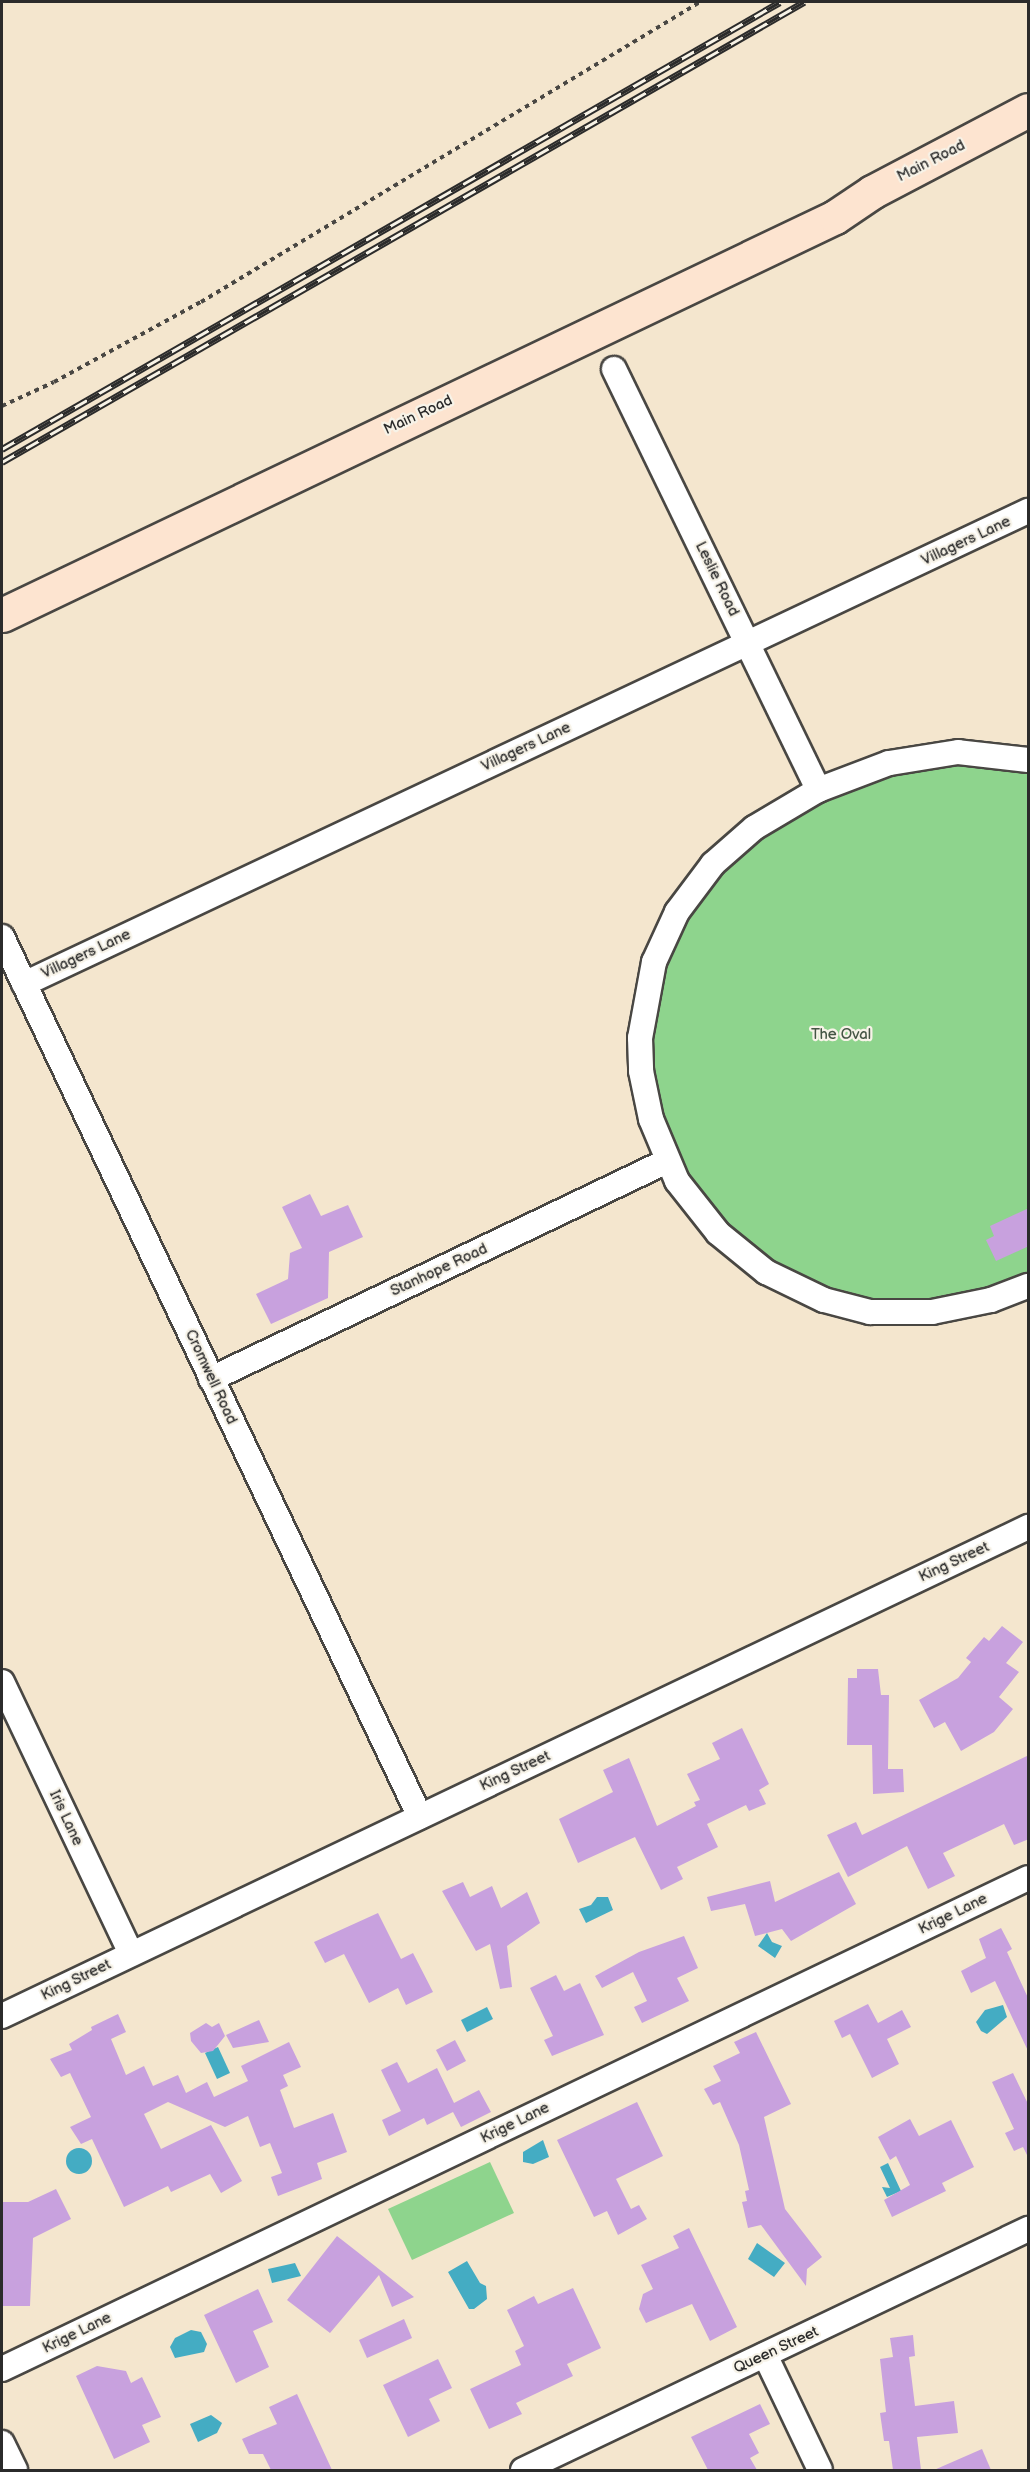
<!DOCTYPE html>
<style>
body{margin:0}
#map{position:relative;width:1030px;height:2472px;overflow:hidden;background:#f4e6ce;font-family:"Balsamiq Sans",sans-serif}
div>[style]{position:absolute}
.green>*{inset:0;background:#8ed48d}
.water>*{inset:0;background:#44acc3}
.round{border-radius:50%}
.building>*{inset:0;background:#c8a1de}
.path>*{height:4px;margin-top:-2px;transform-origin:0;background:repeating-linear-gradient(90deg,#494743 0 4.5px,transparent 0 9px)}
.roads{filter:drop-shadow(2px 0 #494743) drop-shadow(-2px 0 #494743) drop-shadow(0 2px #494743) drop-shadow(0 -2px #494743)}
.street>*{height:24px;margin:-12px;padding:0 12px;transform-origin:12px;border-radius:12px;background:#fff}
.secondary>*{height:33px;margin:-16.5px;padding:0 16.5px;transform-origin:16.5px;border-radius:16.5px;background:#fde4d0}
.rail>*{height:7px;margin-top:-3.5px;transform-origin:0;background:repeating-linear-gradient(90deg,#f7f3e8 0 14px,#2b2b2b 0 28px);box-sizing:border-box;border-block:2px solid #2b2b2b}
span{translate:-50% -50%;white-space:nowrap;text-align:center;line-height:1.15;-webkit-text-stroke:4.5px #f7f3e8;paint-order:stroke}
.street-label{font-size:15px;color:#2b2b2b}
.park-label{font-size:15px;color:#454}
.frame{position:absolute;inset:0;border:3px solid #2b2b2b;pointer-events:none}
</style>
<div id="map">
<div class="green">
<i style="clip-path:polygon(966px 755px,1028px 764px,1028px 1283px,1006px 1294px,861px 1312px,754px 1257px,710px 1213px,675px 1158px,656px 1092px,652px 1023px,662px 966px,692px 902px,729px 862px,825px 788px)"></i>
<i style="clip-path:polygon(490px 2162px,514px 2213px,412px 2260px,388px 2209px)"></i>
</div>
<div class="water">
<i style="clip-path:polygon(597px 1897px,608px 1897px,613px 1910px,586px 1923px,579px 1909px,591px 1905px)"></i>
<i style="clip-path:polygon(767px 1933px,772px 1942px,782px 1946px,775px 1958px,758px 1946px)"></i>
<i style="clip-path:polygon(1003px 2005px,1007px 2017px,987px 2034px,981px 2031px,976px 2022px,985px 2010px)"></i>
<i style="clip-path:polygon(487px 2007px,493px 2019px,467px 2032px,461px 2020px)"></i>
<i style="clip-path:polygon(218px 2047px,230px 2073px,217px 2079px,205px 2053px)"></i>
<i style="clip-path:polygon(543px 2140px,549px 2157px,533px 2164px,523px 2162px,523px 2152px)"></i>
<i class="round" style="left:66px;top:2148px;width:26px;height:26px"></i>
<i style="clip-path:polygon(888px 2163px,901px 2191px,887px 2197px,882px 2187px,890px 2188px,880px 2167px)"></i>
<i style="clip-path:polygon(757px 2243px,785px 2263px,774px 2277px,748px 2259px)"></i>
<i style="clip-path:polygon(467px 2261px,480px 2283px,486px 2286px,487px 2299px,474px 2309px,469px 2309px,448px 2272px)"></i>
<i style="clip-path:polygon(295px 2263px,301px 2276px,272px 2283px,268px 2269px)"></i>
<i style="clip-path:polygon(191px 2330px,201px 2332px,207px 2344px,204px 2352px,175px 2358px,170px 2347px,175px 2338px)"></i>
<i style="clip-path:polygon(211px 2415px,222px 2423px,217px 2433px,198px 2442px,190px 2424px)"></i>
</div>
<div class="building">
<i style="clip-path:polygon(310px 1194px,321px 1216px,348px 1205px,363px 1237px,329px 1252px,328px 1298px,271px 1324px,256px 1294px,288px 1279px,290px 1253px,302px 1248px,282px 1207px)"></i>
<i style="clip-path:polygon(1029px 1208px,1029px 1246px,996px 1261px,986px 1240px,994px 1236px,990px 1226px)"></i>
<i style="clip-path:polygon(1002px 1626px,1023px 1642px,1006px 1663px,1019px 1672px,999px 1697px,1013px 1709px,994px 1732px,961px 1751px,945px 1722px,934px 1728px,919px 1700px,958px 1678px,971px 1662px,966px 1658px,984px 1637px,989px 1641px)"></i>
<i style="clip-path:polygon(857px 1669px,878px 1669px,881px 1695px,889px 1695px,888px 1769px,903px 1769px,904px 1792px,873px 1794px,872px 1745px,847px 1745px,848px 1678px,857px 1678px)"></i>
<i style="clip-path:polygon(742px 1728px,769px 1784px,759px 1790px,766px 1804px,749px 1811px,746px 1805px,707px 1824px,718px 1847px,677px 1867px,683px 1879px,661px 1890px,635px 1837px,578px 1863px,559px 1819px,613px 1792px,603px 1770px,629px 1758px,657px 1826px,696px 1806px,694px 1802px,700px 1800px,687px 1774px,720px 1759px,712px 1743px)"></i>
<i style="clip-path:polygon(1029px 1755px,1029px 1839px,1014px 1845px,1004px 1824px,943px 1853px,955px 1876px,928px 1889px,907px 1846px,848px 1877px,827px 1835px,856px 1822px,862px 1835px)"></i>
<i style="clip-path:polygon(839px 1872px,856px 1904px,791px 1941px,782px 1929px,755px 1936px,745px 1904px,711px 1911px,707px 1897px,770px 1881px,775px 1902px)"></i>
<i style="clip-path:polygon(463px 1882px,470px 1897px,492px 1886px,501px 1908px,527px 1892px,540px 1923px,507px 1946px,512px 1987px,500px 1989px,490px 1944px,476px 1951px,442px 1891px)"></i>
<i style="clip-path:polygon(378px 1913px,401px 1959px,413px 1953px,433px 1992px,406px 2005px,398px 1988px,369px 2003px,344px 1954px,325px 1963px,314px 1942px)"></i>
<i style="clip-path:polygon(1001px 1928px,1012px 1949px,1007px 1952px,1029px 2000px,1029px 2053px,995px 1981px,971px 1993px,961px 1971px,986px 1958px,979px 1939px)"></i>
<i style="clip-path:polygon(684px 1936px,698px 1968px,677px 1978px,689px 2001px,642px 2023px,634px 2007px,647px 2001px,633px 1972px,602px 1988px,595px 1976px,639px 1952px)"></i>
<i style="clip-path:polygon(556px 1975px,564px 1991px,580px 1983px,604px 2035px,552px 2056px,544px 2040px,553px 2036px,530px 1988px)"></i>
<i style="clip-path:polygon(868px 2004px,878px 2023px,902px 2010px,911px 2027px,887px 2039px,899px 2064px,872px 2078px,850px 2034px,842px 2038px,834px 2021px)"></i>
<i style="clip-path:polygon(118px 2014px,126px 2032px,111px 2039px,126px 2075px,144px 2066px,153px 2086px,178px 2075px,186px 2093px,207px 2082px,214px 2097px,248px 2081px,241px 2066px,289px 2042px,301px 2067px,283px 2075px,288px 2086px,280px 2090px,294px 2128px,333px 2113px,347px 2152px,317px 2163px,322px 2179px,278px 2196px,271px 2177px,282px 2173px,270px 2143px,260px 2147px,248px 2116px,225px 2127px,168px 2102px,144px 2114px,161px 2149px,211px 2125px,242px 2181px,221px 2193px,210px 2174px,171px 2192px,168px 2186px,124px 2207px,92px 2139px,81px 2144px,70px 2127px,91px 2117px,70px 2073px,61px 2077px,50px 2059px,72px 2050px,69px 2044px,92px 2030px,91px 2027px)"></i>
<i style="clip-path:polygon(259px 2020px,269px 2042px,233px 2048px,226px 2035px)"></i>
<i style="clip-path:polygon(206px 2023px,212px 2027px,219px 2023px,225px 2036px,213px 2051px,201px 2053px,191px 2041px,190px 2033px)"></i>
<i style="clip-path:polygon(756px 2032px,791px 2104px,764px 2117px,785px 2209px,822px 2257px,807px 2269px,806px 2286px,761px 2225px,748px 2228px,742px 2202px,747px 2201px,745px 2191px,749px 2190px,739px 2145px,720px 2102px,713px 2105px,704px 2089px,721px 2081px,713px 2066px,740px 2053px,734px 2042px)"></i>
<i style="clip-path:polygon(455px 2040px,466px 2061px,447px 2071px,436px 2050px)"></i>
<i style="clip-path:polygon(397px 2062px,408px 2083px,437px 2068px,454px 2103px,479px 2090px,491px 2112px,461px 2127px,453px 2112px,427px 2125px,424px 2118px,389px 2136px,382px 2120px,401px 2111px,381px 2070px)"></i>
<i style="clip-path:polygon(1013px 2073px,1029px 2106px,1029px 2159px,1023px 2147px,1014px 2151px,1005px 2133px,1014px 2129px,992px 2082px)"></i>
<i style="clip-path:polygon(637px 2102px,663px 2156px,616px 2179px,631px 2209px,639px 2205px,647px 2219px,618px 2235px,607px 2211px,594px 2217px,557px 2140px)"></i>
<i style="clip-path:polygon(910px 2119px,919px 2136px,951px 2120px,974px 2167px,942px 2183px,946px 2191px,892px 2217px,884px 2200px,910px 2185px,896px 2156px,890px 2160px,878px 2137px)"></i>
<i style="clip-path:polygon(56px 2189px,71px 2219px,33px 2238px,30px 2306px,2px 2306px,2px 2202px,28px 2202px)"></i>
<i style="clip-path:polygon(689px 2228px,737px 2327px,710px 2341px,692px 2304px,646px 2323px,639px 2309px,643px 2294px,653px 2289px,641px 2265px,679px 2248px,673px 2236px)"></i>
<i style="clip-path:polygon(337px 2236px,360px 2254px,414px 2297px,392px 2307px,379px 2275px,330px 2333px,287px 2300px)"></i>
<i style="clip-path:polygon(573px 2288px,601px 2348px,567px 2364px,573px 2376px,516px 2403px,522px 2414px,489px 2429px,470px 2389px,521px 2365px,515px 2351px,524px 2346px,507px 2310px,534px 2296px,538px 2304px)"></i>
<i style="clip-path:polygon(258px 2289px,273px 2322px,253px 2331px,269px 2367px,236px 2383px,204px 2315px)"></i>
<i style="clip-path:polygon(404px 2319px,412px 2338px,367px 2358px,359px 2340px)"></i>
<i style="clip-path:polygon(913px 2335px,915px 2356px,909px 2357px,915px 2406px,954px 2401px,958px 2433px,917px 2437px,921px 2470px,893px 2470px,889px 2441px,884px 2441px,880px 2413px,886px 2412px,880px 2359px,893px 2357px,890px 2338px)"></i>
<i style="clip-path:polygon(438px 2359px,452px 2388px,429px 2399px,440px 2421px,408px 2437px,383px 2385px)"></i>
<i style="clip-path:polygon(97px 2366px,126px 2371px,131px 2383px,142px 2377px,161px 2417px,142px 2425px,150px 2442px,114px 2459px,76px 2376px)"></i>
<i style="clip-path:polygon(297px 2394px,332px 2470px,271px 2470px,263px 2454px,249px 2454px,242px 2439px,277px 2424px,269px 2407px)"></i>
<i style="clip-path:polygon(760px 2404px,770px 2424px,749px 2434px,759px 2453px,750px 2458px,757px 2470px,708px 2470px,691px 2437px)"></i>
<i style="clip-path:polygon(982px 2449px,991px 2470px,934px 2470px)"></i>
</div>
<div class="path">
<i style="left:2px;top:406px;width:57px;rotate:-24.8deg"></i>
<i style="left:54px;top:382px;width:167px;rotate:-28.6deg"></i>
<i style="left:201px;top:302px;width:582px;rotate:-31.01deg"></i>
</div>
<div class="roads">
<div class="street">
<i style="left:614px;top:369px;width:468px;rotate:64.1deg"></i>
<i style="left:1028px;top:760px;width:70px;rotate:-173.5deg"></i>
<i style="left:958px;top:752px;width:70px;rotate:170.9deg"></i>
<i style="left:889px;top:763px;width:76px;rotate:159.2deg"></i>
<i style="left:818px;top:790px;width:74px;rotate:149.3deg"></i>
<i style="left:754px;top:828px;width:55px;rotate:138.7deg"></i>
<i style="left:713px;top:864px;width:60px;rotate:126.9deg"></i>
<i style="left:677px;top:912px;width:55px;rotate:114.7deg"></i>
<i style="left:654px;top:962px;width:77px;rotate:100.4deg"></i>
<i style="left:640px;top:1038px;width:33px;rotate:88deg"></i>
<i style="left:641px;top:1071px;width:49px;rotate:78.2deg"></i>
<i style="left:651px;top:1119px;width:67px;rotate:67.2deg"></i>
<i style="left:677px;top:1181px;width:66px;rotate:51.7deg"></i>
<i style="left:718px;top:1233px;width:62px;rotate:39.1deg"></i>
<i style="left:766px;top:1272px;width:64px;rotate:25.8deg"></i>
<i style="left:824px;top:1300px;width:48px;rotate:14.6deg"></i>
<i style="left:870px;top:1312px;width:62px"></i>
<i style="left:932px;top:1312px;width:60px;rotate:-11.5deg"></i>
<i style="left:991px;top:1300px;width:40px;rotate:-21deg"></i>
<i style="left:2px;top:937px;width:974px;rotate:64.59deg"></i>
<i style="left:24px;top:984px;width:1110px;rotate:-25.23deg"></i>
<i style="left:211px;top:1379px;width:505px;rotate:-25.55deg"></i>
<i style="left:2px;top:1682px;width:301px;rotate:64.6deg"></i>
<i style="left:2px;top:2016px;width:1137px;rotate:-25.48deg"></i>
<i style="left:765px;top:2355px;width:127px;rotate:64.4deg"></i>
<i style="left:2px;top:2369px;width:1137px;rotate:-25.57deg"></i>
<i style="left:2px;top:2443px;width:30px;rotate:64deg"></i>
<i style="left:523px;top:2470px;width:560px;rotate:-25.51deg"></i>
</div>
<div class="secondary">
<i style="left:2px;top:615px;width:923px;rotate:-25.54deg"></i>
<i style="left:835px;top:217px;width:45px;rotate:-34deg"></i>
<i style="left:872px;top:192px;width:176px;rotate:-27.7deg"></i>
</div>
</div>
<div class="rail">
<i style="left:2px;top:449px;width:897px;rotate:-29.88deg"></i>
<i style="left:2px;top:462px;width:925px;rotate:-29.84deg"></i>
</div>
<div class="street-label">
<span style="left:931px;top:161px;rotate:-27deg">Main Road</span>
<span style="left:418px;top:415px;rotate:-25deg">Main Road</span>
<span style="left:966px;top:541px;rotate:-25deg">Villagers Lane</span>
<span style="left:717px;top:579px;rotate:64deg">Leslie Road</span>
<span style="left:526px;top:747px;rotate:-25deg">Villagers Lane</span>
<span style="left:86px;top:954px;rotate:-25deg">Villagers Lane</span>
<span style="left:439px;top:1270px;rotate:-25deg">Stanhope Road</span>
<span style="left:211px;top:1377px;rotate:65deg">Cromwell Road</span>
<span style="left:954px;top:1562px;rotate:-25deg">King Street</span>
<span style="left:515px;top:1771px;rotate:-25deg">King Street</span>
<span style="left:66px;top:1818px;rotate:65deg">Iris Lane</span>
<span style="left:953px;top:1914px;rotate:-26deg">Krige Lane</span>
<span style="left:76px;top:1980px;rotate:-26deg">King Street</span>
<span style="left:515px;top:2123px;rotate:-26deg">Krige Lane</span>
<span style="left:77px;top:2333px;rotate:-26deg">Krige Lane</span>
<span style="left:776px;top:2350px;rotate:-25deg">Queen Street</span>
</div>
<div class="park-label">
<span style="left:841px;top:1035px">The Oval</span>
</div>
<div class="frame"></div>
</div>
